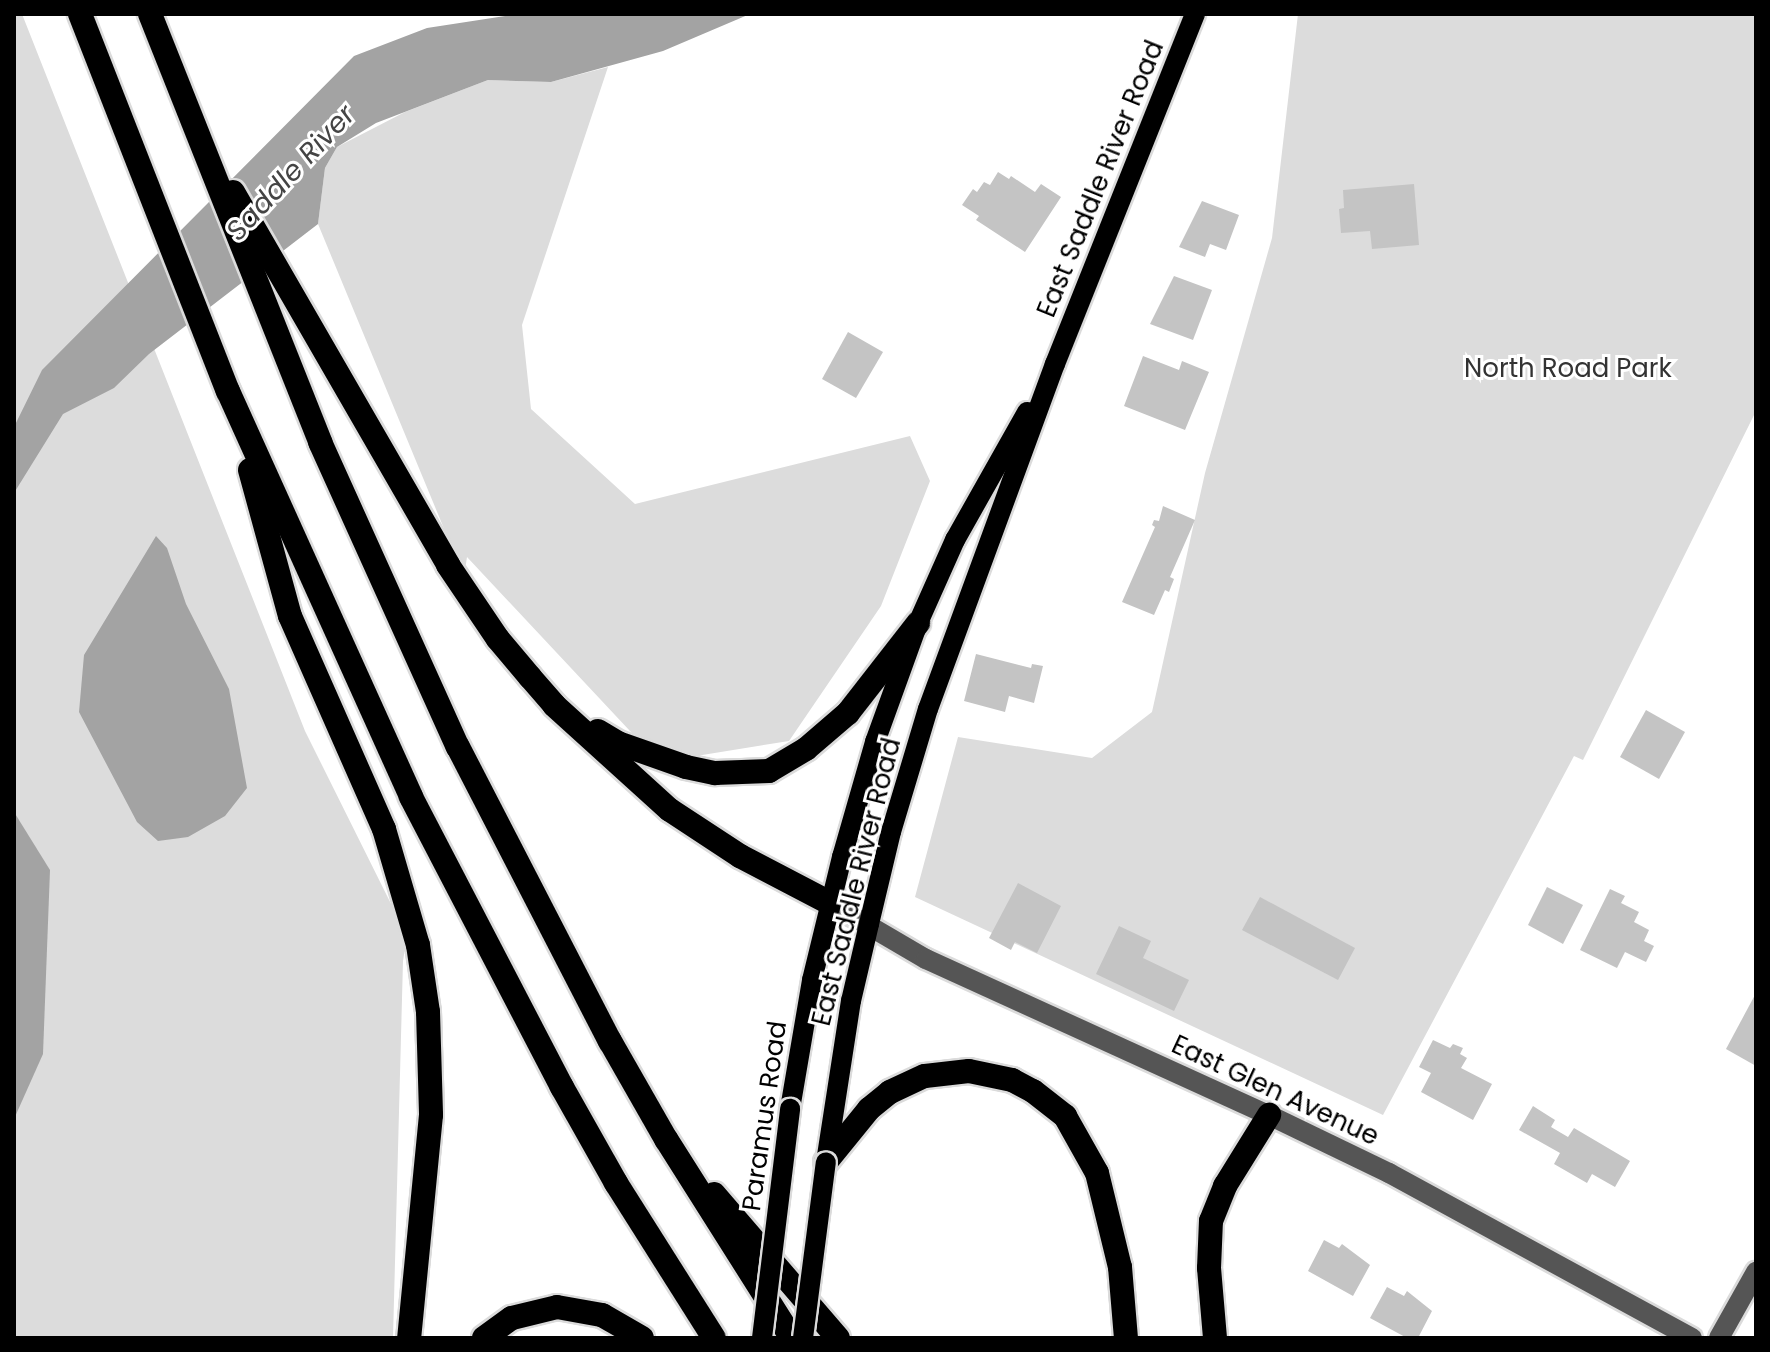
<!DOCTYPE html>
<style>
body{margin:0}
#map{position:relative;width:1770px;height:1352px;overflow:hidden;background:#fff;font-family:Poppins,sans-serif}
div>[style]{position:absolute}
.green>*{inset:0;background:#dcdcdc}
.water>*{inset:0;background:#a3a3a3}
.building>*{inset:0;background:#c4c4c4}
.roads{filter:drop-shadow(2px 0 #dbdbdb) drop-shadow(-2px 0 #dbdbdb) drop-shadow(0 2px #dbdbdb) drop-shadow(0 -2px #dbdbdb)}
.minor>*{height:20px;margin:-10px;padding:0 10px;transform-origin:10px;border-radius:10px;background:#555}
.major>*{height:20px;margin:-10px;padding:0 10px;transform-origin:10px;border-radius:10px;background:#000}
.highway>*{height:24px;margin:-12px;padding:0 12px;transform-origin:12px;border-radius:12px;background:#000}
.bridges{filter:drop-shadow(2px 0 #dbdbdb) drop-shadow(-2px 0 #dbdbdb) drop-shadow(0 2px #dbdbdb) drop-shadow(0 -2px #dbdbdb)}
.major-bridge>*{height:20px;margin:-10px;padding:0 10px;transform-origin:10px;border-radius:10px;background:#000}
span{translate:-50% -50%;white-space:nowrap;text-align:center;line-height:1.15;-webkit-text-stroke:6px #fff;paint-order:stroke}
.street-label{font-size:26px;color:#000}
.park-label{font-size:26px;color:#333}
.water-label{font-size:28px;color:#444;font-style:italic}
.frame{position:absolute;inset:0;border:16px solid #000;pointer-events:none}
</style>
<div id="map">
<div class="green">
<i style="clip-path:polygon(14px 14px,22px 14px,305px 731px,407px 936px,403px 961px,393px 1338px,14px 1338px)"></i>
<i style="clip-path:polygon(1298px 14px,1756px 14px,1756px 411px,1583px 760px,1574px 756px,1383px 1115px,915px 897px,958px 737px,1092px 758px,1152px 712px,1205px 473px,1272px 238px)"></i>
<i style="clip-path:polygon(608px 67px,522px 325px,531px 409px,635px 504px,910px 436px,930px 481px,881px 606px,789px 741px,659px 762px,467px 557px,464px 577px,318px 224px,325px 168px,337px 147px,405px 112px,488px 80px,551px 82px)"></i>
</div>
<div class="water">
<i style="clip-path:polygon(519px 14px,750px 14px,663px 51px,551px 82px,488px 80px,376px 123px,337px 147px,325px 168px,318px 224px,149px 354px,114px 388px,63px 414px,14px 493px,14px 427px,42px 370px,354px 56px,427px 28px)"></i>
<i style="clip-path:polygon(156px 536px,167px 548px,186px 604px,229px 689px,247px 788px,225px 816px,188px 837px,158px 841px,137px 822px,79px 712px,84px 655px)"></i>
<i style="clip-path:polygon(14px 812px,50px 870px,43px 1054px,14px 1119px)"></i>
</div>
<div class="building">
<i style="clip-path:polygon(998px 172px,1009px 179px,1011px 176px,1035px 192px,1041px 184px,1061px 197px,1025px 252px,976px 220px,979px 216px,962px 205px,973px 189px,977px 192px,984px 182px,990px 185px)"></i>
<i style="clip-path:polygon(1414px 184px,1419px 245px,1372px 249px,1370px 231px,1341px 233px,1339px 209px,1344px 208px,1343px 190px)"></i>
<i style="clip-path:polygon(1202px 201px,1239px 215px,1226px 250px,1210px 244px,1205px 257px,1179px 247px)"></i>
<i style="clip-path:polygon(1174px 276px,1212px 290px,1193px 340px,1150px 324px)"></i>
<i style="clip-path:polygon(848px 332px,883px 352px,856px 398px,822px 379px)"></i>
<i style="clip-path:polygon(1143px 356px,1179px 370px,1182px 361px,1209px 372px,1185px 430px,1124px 406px)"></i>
<i style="clip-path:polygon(1163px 506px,1195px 520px,1170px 577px,1174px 579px,1169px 592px,1165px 590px,1154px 615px,1122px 602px,1155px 527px,1152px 525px,1154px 520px,1159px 521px)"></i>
<i style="clip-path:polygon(976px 654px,1031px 668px,1032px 664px,1043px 666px,1034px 703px,1009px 696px,1005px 712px,964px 701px)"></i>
<i style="clip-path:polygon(1646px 710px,1685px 732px,1659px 779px,1620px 757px)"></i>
<i style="clip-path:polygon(1018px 883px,1061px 906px,1037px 953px,1015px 942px,1011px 950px,989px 938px)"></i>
<i style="clip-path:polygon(1547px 887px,1583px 905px,1563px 944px,1528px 925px)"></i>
<i style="clip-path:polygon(1610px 889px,1625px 896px,1621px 903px,1639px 912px,1634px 922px,1649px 930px,1644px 941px,1654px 946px,1646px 962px,1625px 952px,1617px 968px,1580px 950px)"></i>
<i style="clip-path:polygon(1260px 897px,1355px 948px,1338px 980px,1242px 930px)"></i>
<i style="clip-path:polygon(1119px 926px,1151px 941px,1143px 958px,1189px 980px,1174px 1011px,1096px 974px)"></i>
<i style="clip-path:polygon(1756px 993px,1756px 1066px,1726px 1049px)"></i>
<i style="clip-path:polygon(1433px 1040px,1450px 1048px,1453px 1044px,1463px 1048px,1460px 1054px,1467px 1058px,1461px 1068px,1492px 1084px,1473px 1120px,1421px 1092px,1431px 1073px,1419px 1067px)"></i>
<i style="clip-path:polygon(1533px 1106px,1555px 1120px,1551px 1127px,1568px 1137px,1574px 1128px,1630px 1161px,1615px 1187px,1592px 1174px,1587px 1183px,1554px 1164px,1560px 1153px,1519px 1130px)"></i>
<i style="clip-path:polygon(1324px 1240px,1339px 1248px,1342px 1244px,1370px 1265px,1353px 1296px,1308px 1271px)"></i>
<i style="clip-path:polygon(1387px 1287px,1404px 1296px,1407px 1291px,1432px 1311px,1418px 1338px,1407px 1338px,1370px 1318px)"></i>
</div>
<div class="roads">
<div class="minor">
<i style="left:830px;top:903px;width:111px;rotate:30.3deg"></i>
<i style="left:926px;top:959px;width:377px;rotate:24.5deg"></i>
<i style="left:1269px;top:1115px;width:133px;rotate:25.8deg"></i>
<i style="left:1389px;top:1173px;width:345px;rotate:28.6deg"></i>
<i style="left:1719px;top:1338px;width:76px;rotate:-60.7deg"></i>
</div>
<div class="major">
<i style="left:790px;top:1109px;width:131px;rotate:-80.3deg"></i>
<i style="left:812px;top:980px;width:127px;rotate:-76.3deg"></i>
<i style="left:842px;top:857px;width:120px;rotate:-74deg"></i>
<i style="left:875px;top:742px;width:127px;rotate:-70.1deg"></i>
<i style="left:918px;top:623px;width:91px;rotate:-66deg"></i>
<i style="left:955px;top:540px;width:147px;rotate:-60.6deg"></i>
<i style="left:826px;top:1162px;width:163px;rotate:-81.2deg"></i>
<i style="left:851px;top:1001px;width:79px;rotate:-76.8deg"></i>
<i style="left:869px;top:924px;width:95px;rotate:-76.6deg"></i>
<i style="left:891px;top:832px;width:128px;rotate:-73.3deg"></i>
<i style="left:928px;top:709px;width:368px;rotate:-69.8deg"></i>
<i style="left:1055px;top:364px;width:377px;rotate:-68.2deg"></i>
</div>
<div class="highway">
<i style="left:80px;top:14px;width:405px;rotate:68.6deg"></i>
<i style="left:228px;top:391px;width:445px;rotate:65.7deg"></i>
<i style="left:411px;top:797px;width:327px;rotate:62.5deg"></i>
<i style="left:562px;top:1087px;width:110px;rotate:60.6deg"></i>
<i style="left:616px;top:1183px;width:183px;rotate:57.7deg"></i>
<i style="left:150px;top:14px;width:461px;rotate:68.3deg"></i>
<i style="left:320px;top:442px;width:335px;rotate:65.7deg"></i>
<i style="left:458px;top:747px;width:331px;rotate:62.7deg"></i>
<i style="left:610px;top:1041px;width:113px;rotate:60.3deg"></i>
<i style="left:666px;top:1139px;width:236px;rotate:57.7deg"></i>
<i style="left:233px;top:192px;width:431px;rotate:60deg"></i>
<i style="left:448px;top:565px;width:89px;rotate:56deg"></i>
<i style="left:498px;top:639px;width:50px;rotate:49.9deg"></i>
<i style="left:530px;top:677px;width:37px;rotate:49deg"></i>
<i style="left:554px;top:705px;width:156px;rotate:42.2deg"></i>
<i style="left:670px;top:810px;width:84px;rotate:33.3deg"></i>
<i style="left:740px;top:856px;width:102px;rotate:27.6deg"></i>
<i style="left:250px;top:470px;width:151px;rotate:74.7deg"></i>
<i style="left:290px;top:616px;width:233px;rotate:66.2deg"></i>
<i style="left:384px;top:829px;width:121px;rotate:73.7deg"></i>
<i style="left:418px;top:945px;width:68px;rotate:81.5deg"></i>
<i style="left:428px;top:1012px;width:103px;rotate:88.3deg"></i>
<i style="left:431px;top:1115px;width:224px;rotate:95.6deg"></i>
<i style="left:598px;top:731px;width:23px;rotate:31deg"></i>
<i style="left:618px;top:743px;width:72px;rotate:19.4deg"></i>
<i style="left:686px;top:767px;width:30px;rotate:12deg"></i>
<i style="left:715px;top:773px;width:54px;rotate:-2.1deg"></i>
<i style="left:769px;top:771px;width:43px;rotate:-30.7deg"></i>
<i style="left:806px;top:749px;width:55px;rotate:-40.6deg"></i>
<i style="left:848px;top:713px;width:114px;rotate:-52.1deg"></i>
<i style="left:826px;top:1162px;width:68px;rotate:-50.9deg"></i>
<i style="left:869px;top:1109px;width:27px;rotate:-39deg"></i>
<i style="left:890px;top:1092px;width:38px;rotate:-25deg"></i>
<i style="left:925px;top:1076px;width:44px;rotate:-6.5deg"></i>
<i style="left:969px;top:1071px;width:44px;rotate:11.8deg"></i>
<i style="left:1012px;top:1080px;width:24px;rotate:28deg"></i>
<i style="left:1033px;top:1091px;width:41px;rotate:38deg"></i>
<i style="left:1065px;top:1116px;width:65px;rotate:60.7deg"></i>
<i style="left:1097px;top:1173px;width:97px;rotate:76.3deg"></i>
<i style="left:1120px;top:1267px;width:71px;rotate:85.2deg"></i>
<i style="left:714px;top:1194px;width:190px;rotate:49.3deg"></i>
<i style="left:484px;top:1338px;width:34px;rotate:-36deg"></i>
<i style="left:512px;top:1318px;width:46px;rotate:-13.7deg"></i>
<i style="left:557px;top:1307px;width:46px;rotate:10.1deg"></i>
<i style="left:602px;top:1315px;width:46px;rotate:29.9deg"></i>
<i style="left:1215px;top:1338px;width:70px;rotate:-94.9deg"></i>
<i style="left:1209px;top:1268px;width:47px;rotate:-87.6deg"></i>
<i style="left:1211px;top:1221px;width:38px;rotate:-68deg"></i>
<i style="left:1225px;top:1186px;width:84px;rotate:-58.2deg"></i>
</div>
</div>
<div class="bridges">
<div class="major-bridge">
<i style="left:762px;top:1338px;width:231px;rotate:-83deg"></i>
<i style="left:803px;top:1338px;width:177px;rotate:-82.6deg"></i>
</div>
</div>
<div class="street-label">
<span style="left:1101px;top:179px;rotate:-68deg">East Saddle River Road</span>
<span style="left:857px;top:882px;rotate:-76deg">East Saddle River Road</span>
<span style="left:1275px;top:1091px;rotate:25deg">East Glen Avenue</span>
<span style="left:765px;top:1116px;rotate:-82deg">Paramus Road</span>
</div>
<div class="park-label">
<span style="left:1568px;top:369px">North Road Park</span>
</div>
<div class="water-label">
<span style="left:291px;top:173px;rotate:-47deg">Saddle River</span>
</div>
<div class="frame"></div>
</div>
